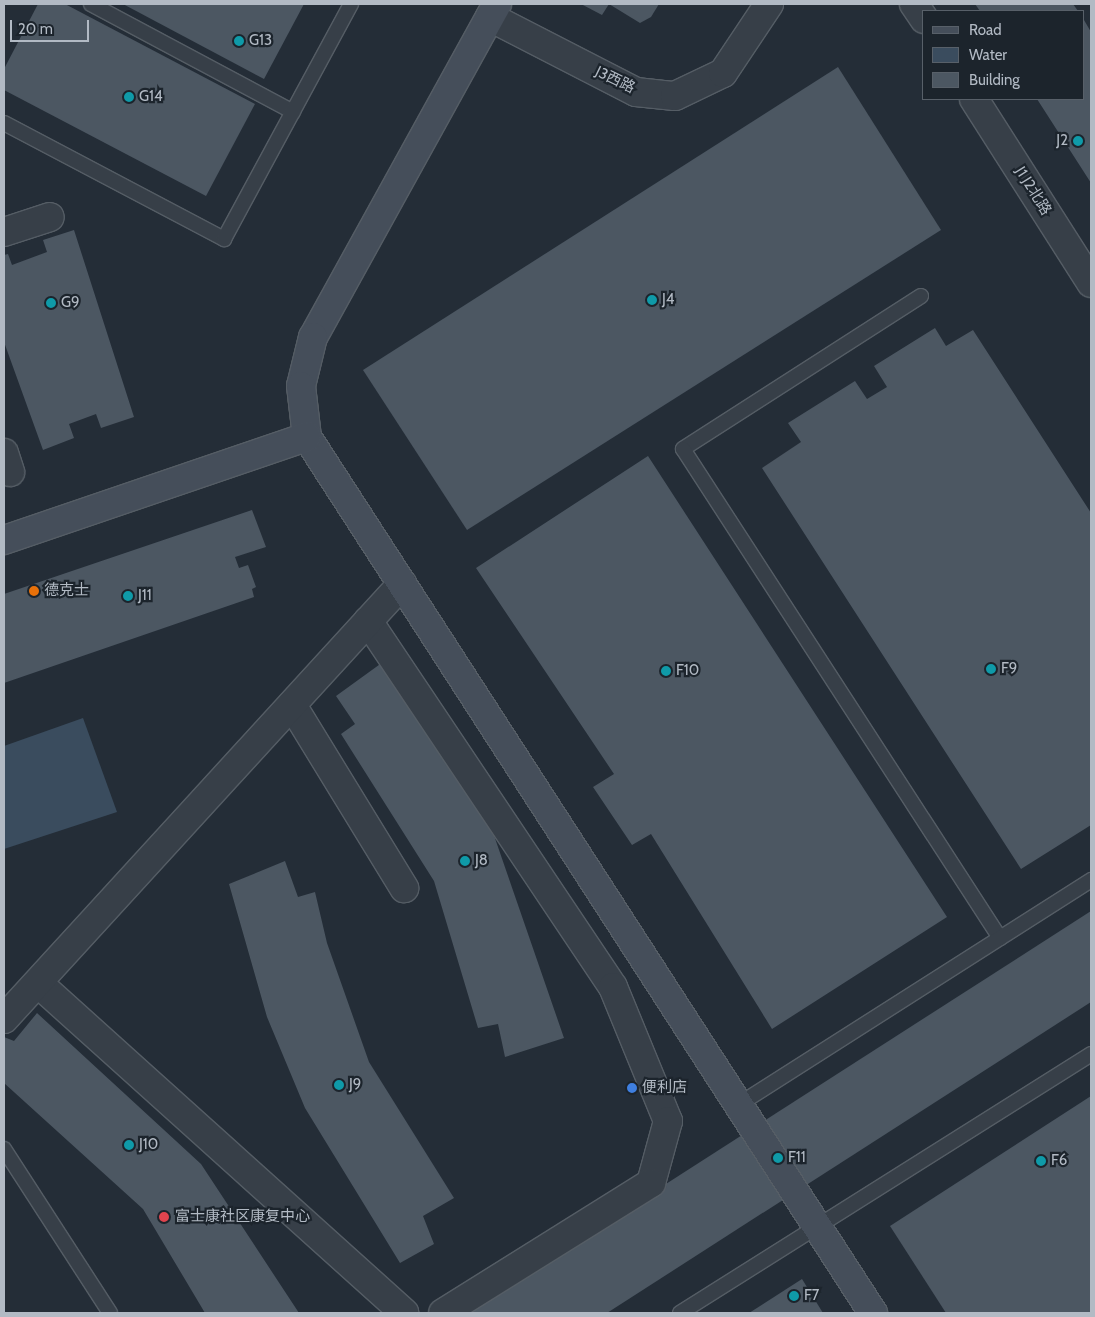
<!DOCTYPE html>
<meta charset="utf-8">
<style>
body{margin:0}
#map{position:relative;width:1095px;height:1317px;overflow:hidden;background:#242d37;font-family:Cabin,"Noto Sans SC",sans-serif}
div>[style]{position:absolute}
.water>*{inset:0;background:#3a4c5e}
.building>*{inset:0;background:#4c5762}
.roads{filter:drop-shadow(1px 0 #555d65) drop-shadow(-1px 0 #555d65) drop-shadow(0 1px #555d65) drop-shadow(0 -1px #555d65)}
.lane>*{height:14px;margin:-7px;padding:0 7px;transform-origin:7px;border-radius:7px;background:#373f48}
.street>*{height:28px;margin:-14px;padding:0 14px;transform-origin:14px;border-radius:14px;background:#373f48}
.secondary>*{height:28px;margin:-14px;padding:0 14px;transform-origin:14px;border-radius:14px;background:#454e5a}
.dots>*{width:14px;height:14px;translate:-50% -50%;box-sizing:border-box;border:2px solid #1c242c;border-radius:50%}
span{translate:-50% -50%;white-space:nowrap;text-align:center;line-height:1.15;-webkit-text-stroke:4.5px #1c242c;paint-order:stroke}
.poi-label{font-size:15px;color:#b2bac4}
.left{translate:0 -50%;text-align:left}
.right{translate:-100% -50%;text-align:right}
.street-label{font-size:15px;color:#b2bac4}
.frame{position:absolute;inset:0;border:5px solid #b2bac4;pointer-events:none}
.legend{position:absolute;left:922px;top:10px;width:162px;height:90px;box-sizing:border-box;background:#1c242c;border:1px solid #586069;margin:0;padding:6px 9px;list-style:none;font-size:15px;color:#b2bac4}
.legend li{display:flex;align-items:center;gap:10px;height:25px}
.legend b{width:25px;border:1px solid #586069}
.scale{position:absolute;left:10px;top:20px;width:79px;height:22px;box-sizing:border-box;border:2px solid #b2bac4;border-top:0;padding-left:6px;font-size:15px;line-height:18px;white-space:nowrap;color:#b2bac4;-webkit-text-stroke:4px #1c242c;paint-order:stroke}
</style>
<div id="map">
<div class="water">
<i style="clip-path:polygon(83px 718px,117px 812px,4px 849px,4px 746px)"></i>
</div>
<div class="building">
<i style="clip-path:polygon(38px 4px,65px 4px,255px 104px,206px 196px,4px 90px,4px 69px)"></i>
<i style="clip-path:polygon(123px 4px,304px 4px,264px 79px)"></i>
<i style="clip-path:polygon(581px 4px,609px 4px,602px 15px)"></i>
<i style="clip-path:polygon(609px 4px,659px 4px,651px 17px,640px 23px)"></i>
<i style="clip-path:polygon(975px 4px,1073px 4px,1078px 11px,980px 11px)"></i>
<i style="clip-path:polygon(1084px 20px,1091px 32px,1091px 183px,1037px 99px,1084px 99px)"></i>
<i style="clip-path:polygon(838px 67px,941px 230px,467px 530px,363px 370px)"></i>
<i style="clip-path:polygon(74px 230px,134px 417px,101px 428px,96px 414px,69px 424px,74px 438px,43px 450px,4px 342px,4px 255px,8px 254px,12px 265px,47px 252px,43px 240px)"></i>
<i style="clip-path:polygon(935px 328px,946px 346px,973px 330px,1091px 513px,1091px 825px,1021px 869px,762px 468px,801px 442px,788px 423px,855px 381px,867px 399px,887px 387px,874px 366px)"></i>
<i style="clip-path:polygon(648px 456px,947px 917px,772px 1029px,651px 834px,632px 845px,593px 787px,614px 774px,476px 568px)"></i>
<i style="clip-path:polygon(252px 510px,266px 547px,235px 557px,239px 568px,248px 565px,256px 587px,252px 589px,254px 597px,4px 683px,4px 594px)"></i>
<i style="clip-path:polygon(383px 662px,488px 818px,564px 1038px,505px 1057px,498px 1024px,478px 1028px,434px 881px,341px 734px,355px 724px,336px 696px)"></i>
<i style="clip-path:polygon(285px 861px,298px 897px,315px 892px,327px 943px,369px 1062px,454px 1198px,423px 1216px,434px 1244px,400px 1263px,305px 1108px,267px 1017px,229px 884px)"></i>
<i style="clip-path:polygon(1091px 911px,1091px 1002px,607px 1313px,465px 1313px)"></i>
<i style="clip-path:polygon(37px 1013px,201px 1164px,299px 1313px,205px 1313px,143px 1209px,4px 1083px,4px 1037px,14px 1041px)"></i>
<i style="clip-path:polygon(1091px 1096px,1091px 1313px,946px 1313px,890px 1226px)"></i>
<i style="clip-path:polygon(802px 1279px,823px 1313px,749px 1313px)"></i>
</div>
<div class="roads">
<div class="lane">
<i style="left:91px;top:4px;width:229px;rotate:28.1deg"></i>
<i style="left:4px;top:123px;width:249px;rotate:27.8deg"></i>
<i style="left:224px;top:239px;width:267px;rotate:-61.6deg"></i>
<i style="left:921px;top:296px;width:283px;rotate:147.3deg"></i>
<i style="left:683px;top:449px;width:583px;rotate:57.05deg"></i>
<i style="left:738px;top:1105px;width:419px;rotate:-32.5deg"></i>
<i style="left:4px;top:1149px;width:195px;rotate:57.1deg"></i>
<i style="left:680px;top:1313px;width:486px;rotate:-32.2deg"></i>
</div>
<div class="street">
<i style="left:914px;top:4px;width:18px;rotate:56deg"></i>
<i style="left:490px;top:17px;width:164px;rotate:27.2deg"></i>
<i style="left:636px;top:92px;width:39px;rotate:6deg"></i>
<i style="left:675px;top:96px;width:53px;rotate:-25.6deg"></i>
<i style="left:723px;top:73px;width:83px;rotate:-56.3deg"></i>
<i style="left:974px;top:99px;width:218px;rotate:57.5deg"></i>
<i style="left:4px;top:232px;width:48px;rotate:-18.1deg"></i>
<i style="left:4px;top:453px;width:20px;rotate:72deg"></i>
<i style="left:368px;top:621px;width:440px;rotate:56.2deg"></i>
<i style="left:613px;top:987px;width:145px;rotate:67.7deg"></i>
<i style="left:668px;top:1121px;width:64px;rotate:105.3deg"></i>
<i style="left:651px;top:1183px;width:245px;rotate:148deg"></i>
<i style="left:292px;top:705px;width:215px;rotate:58.5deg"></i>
<i style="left:38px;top:983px;width:493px;rotate:42deg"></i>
<i style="left:4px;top:1019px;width:590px;rotate:-47.54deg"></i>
</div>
<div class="secondary">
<i style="left:497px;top:4px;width:380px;rotate:118.9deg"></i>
<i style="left:313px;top:337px;width:50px;rotate:103.8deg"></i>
<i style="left:301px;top:386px;width:51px;rotate:83.3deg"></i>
<i style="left:307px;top:437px;width:1043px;rotate:57.13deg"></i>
<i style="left:4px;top:540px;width:320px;rotate:-18.8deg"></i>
</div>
</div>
<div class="dots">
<i style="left:239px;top:41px;background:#0f9aa8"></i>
<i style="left:129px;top:97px;background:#0f9aa8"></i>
<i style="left:1078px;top:141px;background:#0f9aa8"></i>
<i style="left:652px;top:300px;background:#0f9aa8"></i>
<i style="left:51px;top:303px;background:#0f9aa8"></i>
<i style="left:34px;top:591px;background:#e8710a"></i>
<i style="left:128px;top:596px;background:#0f9aa8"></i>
<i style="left:991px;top:669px;background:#0f9aa8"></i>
<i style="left:666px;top:671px;background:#0f9aa8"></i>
<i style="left:465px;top:861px;background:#0f9aa8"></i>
<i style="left:339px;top:1085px;background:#0f9aa8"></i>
<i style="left:632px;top:1088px;background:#3f7fe0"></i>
<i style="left:129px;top:1145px;background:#0f9aa8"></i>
<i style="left:778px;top:1158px;background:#0f9aa8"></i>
<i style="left:1041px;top:1161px;background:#0f9aa8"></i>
<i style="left:164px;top:1217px;background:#e0444e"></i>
<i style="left:794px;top:1296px;background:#0f9aa8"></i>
</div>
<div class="poi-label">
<span class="left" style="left:249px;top:41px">G13</span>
<span class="left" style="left:139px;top:97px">G14</span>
<span class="right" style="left:1068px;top:141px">J2</span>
<span class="left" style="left:662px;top:300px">J4</span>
<span class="left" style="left:61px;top:303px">G9</span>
<span class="left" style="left:44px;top:591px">德克士</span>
<span class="left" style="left:138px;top:596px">J11</span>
<span class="left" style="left:1001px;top:669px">F9</span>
<span class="left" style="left:676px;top:671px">F10</span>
<span class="left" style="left:475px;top:861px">J8</span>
<span class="left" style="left:349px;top:1085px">J9</span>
<span class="left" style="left:642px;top:1088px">便利店</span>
<span class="left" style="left:139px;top:1145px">J10</span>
<span class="left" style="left:788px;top:1158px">F11</span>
<span class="left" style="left:1051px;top:1161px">F6</span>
<span class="left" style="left:175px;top:1217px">富士康社区康复中心</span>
<span class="left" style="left:804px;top:1296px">F7</span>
</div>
<div class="street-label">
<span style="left:615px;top:80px;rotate:26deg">J3西路</span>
<span style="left:1033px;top:191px;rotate:58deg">J1 J2北路</span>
</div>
<div class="frame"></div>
<ul class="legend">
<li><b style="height:6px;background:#454e5a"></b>Road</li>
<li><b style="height:14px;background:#3a4c5e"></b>Water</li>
<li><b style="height:14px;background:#4c5762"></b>Building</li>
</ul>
<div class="scale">20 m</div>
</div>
